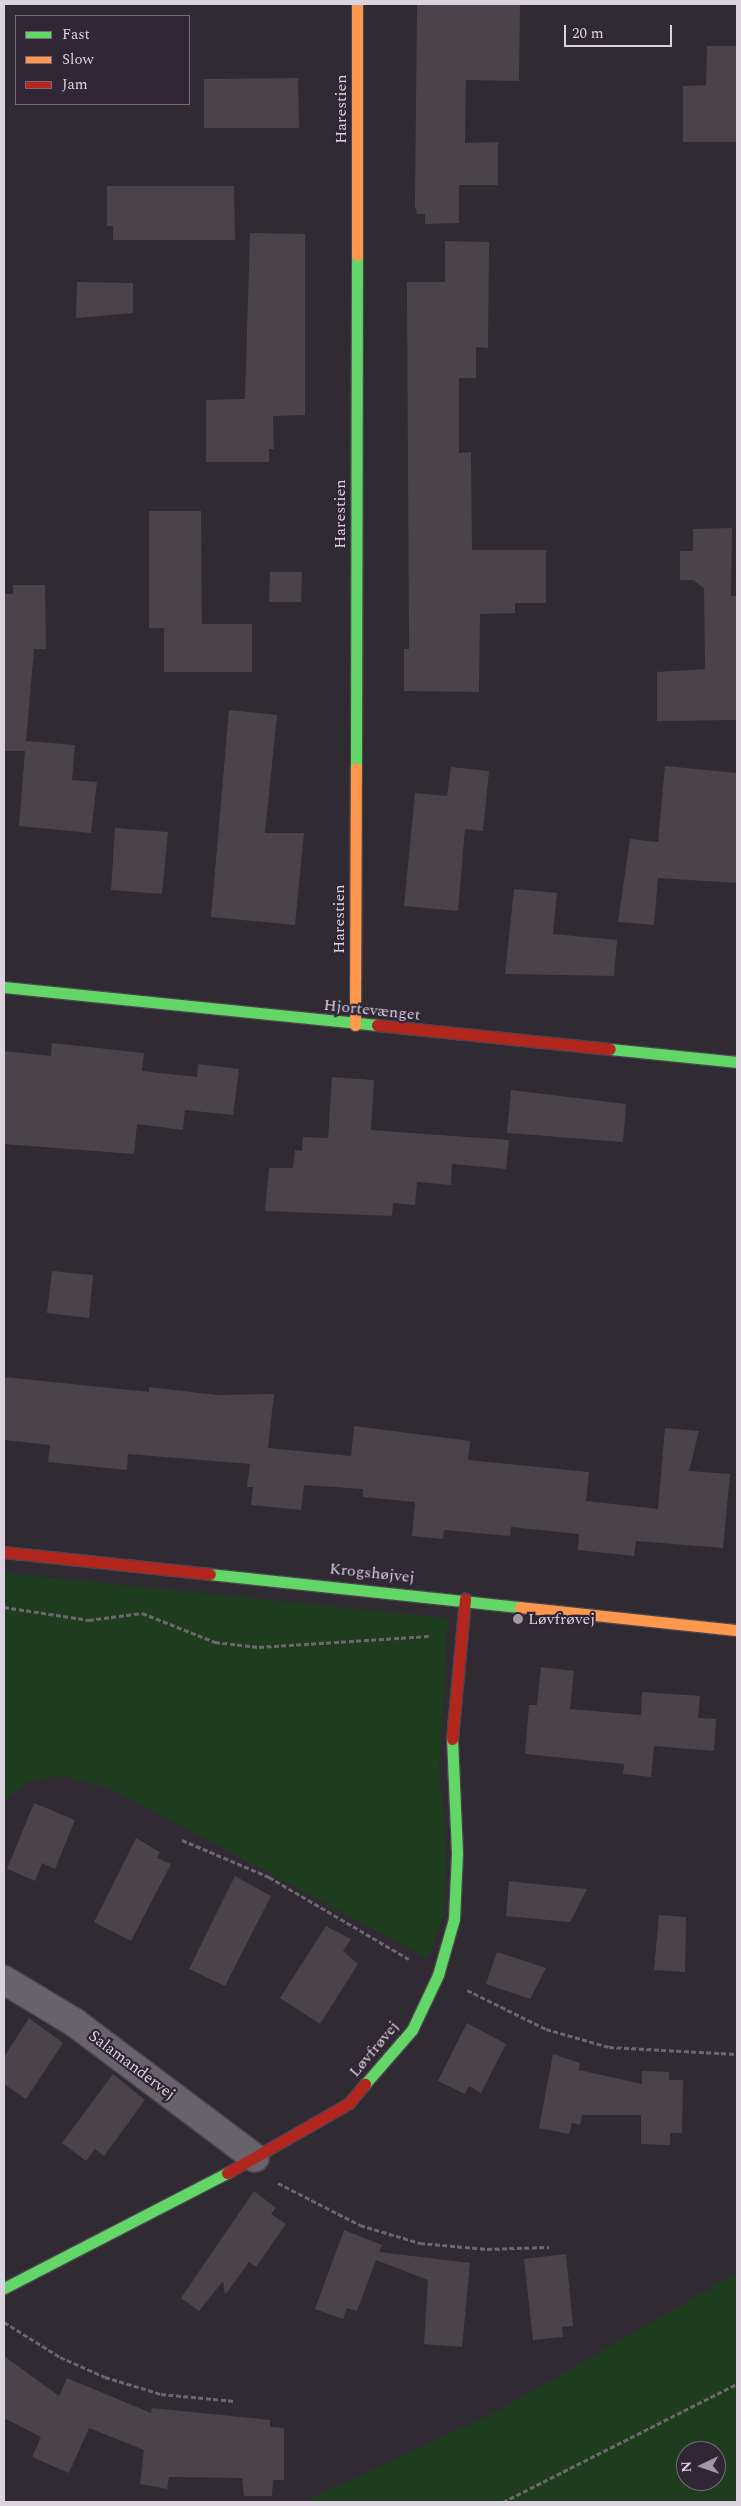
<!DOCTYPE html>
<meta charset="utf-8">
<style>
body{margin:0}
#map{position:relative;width:741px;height:2506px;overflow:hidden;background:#302a32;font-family:Spectral,serif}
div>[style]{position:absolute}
.green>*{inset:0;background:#1e3d1e}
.building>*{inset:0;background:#4a434a}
.path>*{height:3px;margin-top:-1.5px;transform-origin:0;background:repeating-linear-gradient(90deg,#6c676e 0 5px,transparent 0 7.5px)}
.roads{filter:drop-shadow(1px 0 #4b454d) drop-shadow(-1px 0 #4b454d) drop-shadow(0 1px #4b454d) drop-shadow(0 -1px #4b454d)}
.street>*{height:28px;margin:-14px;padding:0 14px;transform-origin:14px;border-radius:14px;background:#68636a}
.fast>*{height:11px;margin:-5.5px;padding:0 5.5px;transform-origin:5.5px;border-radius:5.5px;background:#63d668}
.slow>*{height:11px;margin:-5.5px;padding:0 5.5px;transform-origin:5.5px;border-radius:5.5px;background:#ff974d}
.jam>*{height:11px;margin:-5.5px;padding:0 5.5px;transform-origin:5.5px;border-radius:5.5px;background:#b3261e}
.dots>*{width:14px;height:14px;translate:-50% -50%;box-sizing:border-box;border:2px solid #312635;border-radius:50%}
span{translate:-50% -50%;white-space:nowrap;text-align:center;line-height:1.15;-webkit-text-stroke:4.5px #312635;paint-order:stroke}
.street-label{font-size:16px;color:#dbd4df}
.poi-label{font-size:16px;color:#dbd4df}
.left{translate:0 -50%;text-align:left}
.frame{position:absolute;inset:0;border:5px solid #dbd4df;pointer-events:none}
.legend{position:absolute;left:15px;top:15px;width:175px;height:90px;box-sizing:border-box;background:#312635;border:1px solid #756c79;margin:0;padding:6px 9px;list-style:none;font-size:15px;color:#dbd4df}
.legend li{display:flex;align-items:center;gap:10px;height:25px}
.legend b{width:25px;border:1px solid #756c79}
.north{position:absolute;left:676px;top:2441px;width:50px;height:50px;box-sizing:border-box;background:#312635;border:1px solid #756c79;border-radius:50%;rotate:267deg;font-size:14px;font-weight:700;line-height:20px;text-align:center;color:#dbd4df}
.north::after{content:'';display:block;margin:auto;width:18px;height:22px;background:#9f98a2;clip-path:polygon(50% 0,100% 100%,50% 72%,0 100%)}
.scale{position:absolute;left:564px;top:25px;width:108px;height:22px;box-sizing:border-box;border:2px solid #dbd4df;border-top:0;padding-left:6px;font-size:15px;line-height:18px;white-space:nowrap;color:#dbd4df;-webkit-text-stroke:4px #312635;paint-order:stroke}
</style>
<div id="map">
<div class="green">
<i style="clip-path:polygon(4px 1573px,448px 1618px,439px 1766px,447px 1860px,442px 1920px,428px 1958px,110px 1788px,62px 1776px,32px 1780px,4px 1800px)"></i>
<i style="clip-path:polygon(evenodd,737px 2273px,737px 2502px,303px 2502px,498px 2411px,737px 2273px,686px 2451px,716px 2451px,716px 2481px,686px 2481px,686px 2451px)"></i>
</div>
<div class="building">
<i style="clip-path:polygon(417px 4px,520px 4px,519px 81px,466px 80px,465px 143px,498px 142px,498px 185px,459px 185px,459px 223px,425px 224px,425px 214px,417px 214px,415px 207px)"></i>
<i style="clip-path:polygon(707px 46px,737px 46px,737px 142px,683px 142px,683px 86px,706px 85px)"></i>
<i style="clip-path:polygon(298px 78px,299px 128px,204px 128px,204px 79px)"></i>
<i style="clip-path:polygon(107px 186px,234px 186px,235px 240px,113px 240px,113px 226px,107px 226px)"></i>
<i style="clip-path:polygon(250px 233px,305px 234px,305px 415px,273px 416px,274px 449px,269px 449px,269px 462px,206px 462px,206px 400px,245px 399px)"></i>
<i style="clip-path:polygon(445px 241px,489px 242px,488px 348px,476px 347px,476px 378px,459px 378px,459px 453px,471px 452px,472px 550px,546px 550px,546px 603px,515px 603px,515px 613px,480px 614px,479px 692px,404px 691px,404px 649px,409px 649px,407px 282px,445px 282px)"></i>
<i style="clip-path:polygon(77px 282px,133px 283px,133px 313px,76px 318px)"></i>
<i style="clip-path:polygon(149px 511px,201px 511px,202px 624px,252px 624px,252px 672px,164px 672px,164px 628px,149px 628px)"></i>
<i style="clip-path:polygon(732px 528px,731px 596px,737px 596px,737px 720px,657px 721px,657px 672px,705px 669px,704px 588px,693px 580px,680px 580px,680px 551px,693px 551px,693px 529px)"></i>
<i style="clip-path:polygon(270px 572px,302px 572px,301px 602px,269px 602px)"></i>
<i style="clip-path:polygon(13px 585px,45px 585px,46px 649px,34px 649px,26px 741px,75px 745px,72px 780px,97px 782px,91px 833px,19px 826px,25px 751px,4px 751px,4px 594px,13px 594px)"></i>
<i style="clip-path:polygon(229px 710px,277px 715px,265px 833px,304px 833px,295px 925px,211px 917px)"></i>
<i style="clip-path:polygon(665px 766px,737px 773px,736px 883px,658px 878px,654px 925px,618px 922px,630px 839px,658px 842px)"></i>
<i style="clip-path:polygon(451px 767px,489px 771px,483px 831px,465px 829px,458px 911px,404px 906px,415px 793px,447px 796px)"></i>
<i style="clip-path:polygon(115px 828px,168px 832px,162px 894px,111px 890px)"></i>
<i style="clip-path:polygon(514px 889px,557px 893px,553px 934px,617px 940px,614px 976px,505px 974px)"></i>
<i style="clip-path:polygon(52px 1043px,144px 1053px,142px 1071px,197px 1077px,198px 1064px,239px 1069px,233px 1115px,185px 1110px,183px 1130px,137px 1124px,134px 1154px,4px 1144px,4px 1051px,51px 1056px)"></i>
<i style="clip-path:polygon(332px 1077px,374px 1080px,371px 1130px,509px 1140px,506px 1169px,452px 1164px,451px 1185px,417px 1182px,415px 1205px,393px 1203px,392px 1216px,265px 1211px,269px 1168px,293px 1168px,295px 1150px,302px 1151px,303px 1137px,328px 1138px)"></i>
<i style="clip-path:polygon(511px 1090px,626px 1104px,623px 1142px,507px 1133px)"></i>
<i style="clip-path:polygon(52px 1271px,93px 1275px,89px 1318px,47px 1313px)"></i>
<i style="clip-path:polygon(4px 1377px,149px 1392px,149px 1387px,217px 1395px,274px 1394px,268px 1448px,351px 1456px,354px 1426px,470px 1441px,468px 1460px,589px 1472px,586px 1501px,658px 1509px,665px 1428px,699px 1431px,689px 1471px,730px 1474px,723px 1548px,636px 1541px,634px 1556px,578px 1550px,579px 1534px,511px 1527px,510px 1536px,444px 1530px,443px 1539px,412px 1536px,415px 1502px,363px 1497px,363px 1489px,304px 1485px,301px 1510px,251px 1505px,253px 1487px,247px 1487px,250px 1464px,128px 1454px,127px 1470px,48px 1462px,50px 1445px,4px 1440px)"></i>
<i style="clip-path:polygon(541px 1667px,574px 1671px,570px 1709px,641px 1715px,642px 1692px,700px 1696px,698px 1718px,716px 1719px,714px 1751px,654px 1746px,651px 1777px,623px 1774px,624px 1764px,525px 1754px,529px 1705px,537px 1705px)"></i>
<i style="clip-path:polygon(34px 1803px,75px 1820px,55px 1869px,42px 1863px,35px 1881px,7px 1869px)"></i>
<i style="clip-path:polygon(136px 1838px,160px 1852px,157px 1858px,171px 1864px,131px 1941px,94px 1922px)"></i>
<i style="clip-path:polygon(235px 1876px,271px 1896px,225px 1986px,189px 1969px)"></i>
<i style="clip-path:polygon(509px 1881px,525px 1883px,587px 1889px,570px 1922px,506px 1916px)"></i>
<i style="clip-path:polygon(659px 1915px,686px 1917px,685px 1972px,654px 1970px)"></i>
<i style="clip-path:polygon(326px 1926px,351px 1939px,343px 1951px,358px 1964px,320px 2024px,280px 1998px)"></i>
<i style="clip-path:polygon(497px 1952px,546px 1968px,530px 1999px,486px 1984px)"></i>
<i style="clip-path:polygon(29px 2018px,63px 2043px,26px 2099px,4px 2084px,4px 2057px)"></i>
<i style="clip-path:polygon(467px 2023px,506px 2044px,481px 2093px,469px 2086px,465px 2094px,438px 2081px)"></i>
<i style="clip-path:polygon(553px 2054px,580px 2063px,579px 2070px,642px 2084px,642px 2071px,669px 2072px,669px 2080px,683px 2080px,682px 2133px,670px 2133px,670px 2145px,641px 2144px,641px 2115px,582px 2115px,580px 2125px,572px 2123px,569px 2134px,539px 2128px)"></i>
<i style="clip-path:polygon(113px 2074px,145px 2100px,104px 2156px,95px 2149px,86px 2161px,62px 2143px)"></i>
<i style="clip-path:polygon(254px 2191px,276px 2208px,271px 2214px,286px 2224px,256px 2267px,249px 2262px,225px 2295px,223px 2281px,199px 2311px,181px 2298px)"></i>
<i style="clip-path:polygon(344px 2230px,382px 2245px,379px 2252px,470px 2263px,462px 2347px,424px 2344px,428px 2280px,376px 2260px,357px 2311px,347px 2308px,343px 2319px,315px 2309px)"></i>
<i style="clip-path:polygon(566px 2254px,573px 2326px,562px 2327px,563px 2337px,533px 2340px,524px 2259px)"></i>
<i style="clip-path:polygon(4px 2356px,59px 2396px,67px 2378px,151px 2413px,152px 2408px,270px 2420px,270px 2427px,284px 2428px,284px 2480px,273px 2480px,272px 2496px,244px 2496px,242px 2478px,169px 2477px,167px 2489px,140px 2484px,144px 2450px,89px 2428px,69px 2473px,32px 2457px,41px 2437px,4px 2418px)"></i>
</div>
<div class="path">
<i style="left:4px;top:1607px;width:86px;rotate:8.7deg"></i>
<i style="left:89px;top:1620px;width:53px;rotate:-7.5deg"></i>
<i style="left:142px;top:1613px;width:79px;rotate:21.7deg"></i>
<i style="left:215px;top:1642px;width:44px;rotate:6.5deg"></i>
<i style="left:259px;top:1647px;width:170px;rotate:-3.7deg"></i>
<i style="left:182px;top:1840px;width:95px;rotate:23deg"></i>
<i style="left:269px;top:1877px;width:162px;rotate:30.4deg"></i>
<i style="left:467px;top:1990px;width:88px;rotate:26.3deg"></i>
<i style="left:546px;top:2029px;width:66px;rotate:15.9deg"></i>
<i style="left:609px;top:2047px;width:128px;rotate:3.1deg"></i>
<i style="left:278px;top:2183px;width:92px;rotate:27.1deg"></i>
<i style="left:360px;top:2225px;width:63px;rotate:16.7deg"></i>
<i style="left:420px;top:2243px;width:67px;rotate:5.1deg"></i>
<i style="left:487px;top:2249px;width:62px;rotate:-1.8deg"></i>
<i style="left:4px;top:2322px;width:66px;rotate:32deg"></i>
<i style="left:60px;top:2357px;width:49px;rotate:24deg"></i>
<i style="left:105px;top:2377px;width:59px;rotate:16.9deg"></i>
<i style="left:161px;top:2394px;width:74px;rotate:5.4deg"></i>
<i style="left:503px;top:2502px;width:262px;rotate:-26.8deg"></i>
</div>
<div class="roads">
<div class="street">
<i style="left:4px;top:1980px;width:82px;rotate:31deg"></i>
<i style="left:74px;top:2022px;width:226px;rotate:36.9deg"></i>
</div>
<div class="fast">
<i style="left:356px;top:768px;width:513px;rotate:-89.89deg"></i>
<i style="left:4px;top:987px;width:375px;rotate:5.8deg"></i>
<i style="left:610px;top:1049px;width:128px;rotate:5.8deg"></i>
<i style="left:210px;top:1574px;width:312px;rotate:6.1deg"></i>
<i style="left:365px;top:2084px;width:72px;rotate:-49deg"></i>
<i style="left:412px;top:2030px;width:61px;rotate:-64.7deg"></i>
<i style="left:438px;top:1975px;width:58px;rotate:-74.1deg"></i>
<i style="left:454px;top:1919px;width:66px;rotate:-87.4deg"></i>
<i style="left:457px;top:1853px;width:114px;rotate:-92.5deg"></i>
<i style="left:4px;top:2288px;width:251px;rotate:-27.3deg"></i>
</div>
<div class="slow">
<i style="left:357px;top:255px;width:251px;rotate:-90deg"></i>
<i style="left:355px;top:1025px;width:257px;rotate:-89.8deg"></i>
<i style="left:520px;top:1607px;width:218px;rotate:6.1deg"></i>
</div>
<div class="jam">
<i style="left:377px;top:1025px;width:234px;rotate:5.9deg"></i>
<i style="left:4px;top:1552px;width:207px;rotate:6.1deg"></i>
<i style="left:452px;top:1739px;width:141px;rotate:-84.7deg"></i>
<i style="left:227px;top:2173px;width:141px;rotate:-29.8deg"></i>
<i style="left:349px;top:2103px;width:25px;rotate:-50deg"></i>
</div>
</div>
<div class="dots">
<i style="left:518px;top:1619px;background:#9f98a2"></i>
</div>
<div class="street-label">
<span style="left:341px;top:109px;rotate:-90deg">Harestien</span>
<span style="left:340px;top:514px;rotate:-90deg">Harestien</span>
<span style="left:339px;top:919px;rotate:-90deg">Harestien</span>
<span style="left:372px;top:1010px;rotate:6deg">Hjortevænget</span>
<span style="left:372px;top:1573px;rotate:6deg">Krogshøjvej</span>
<span style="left:374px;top:2049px;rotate:-50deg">Løvfrøvej</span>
<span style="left:132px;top:2065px;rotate:37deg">Salamandervej</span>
</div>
<div class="poi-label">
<span class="left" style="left:528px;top:1619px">Løvfrøvej</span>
</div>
<div class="frame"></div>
<ul class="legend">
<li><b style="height:6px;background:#63d668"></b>Fast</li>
<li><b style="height:6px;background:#ff974d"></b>Slow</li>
<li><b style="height:6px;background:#b3261e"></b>Jam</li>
</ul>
<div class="north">N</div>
<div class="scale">20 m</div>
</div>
